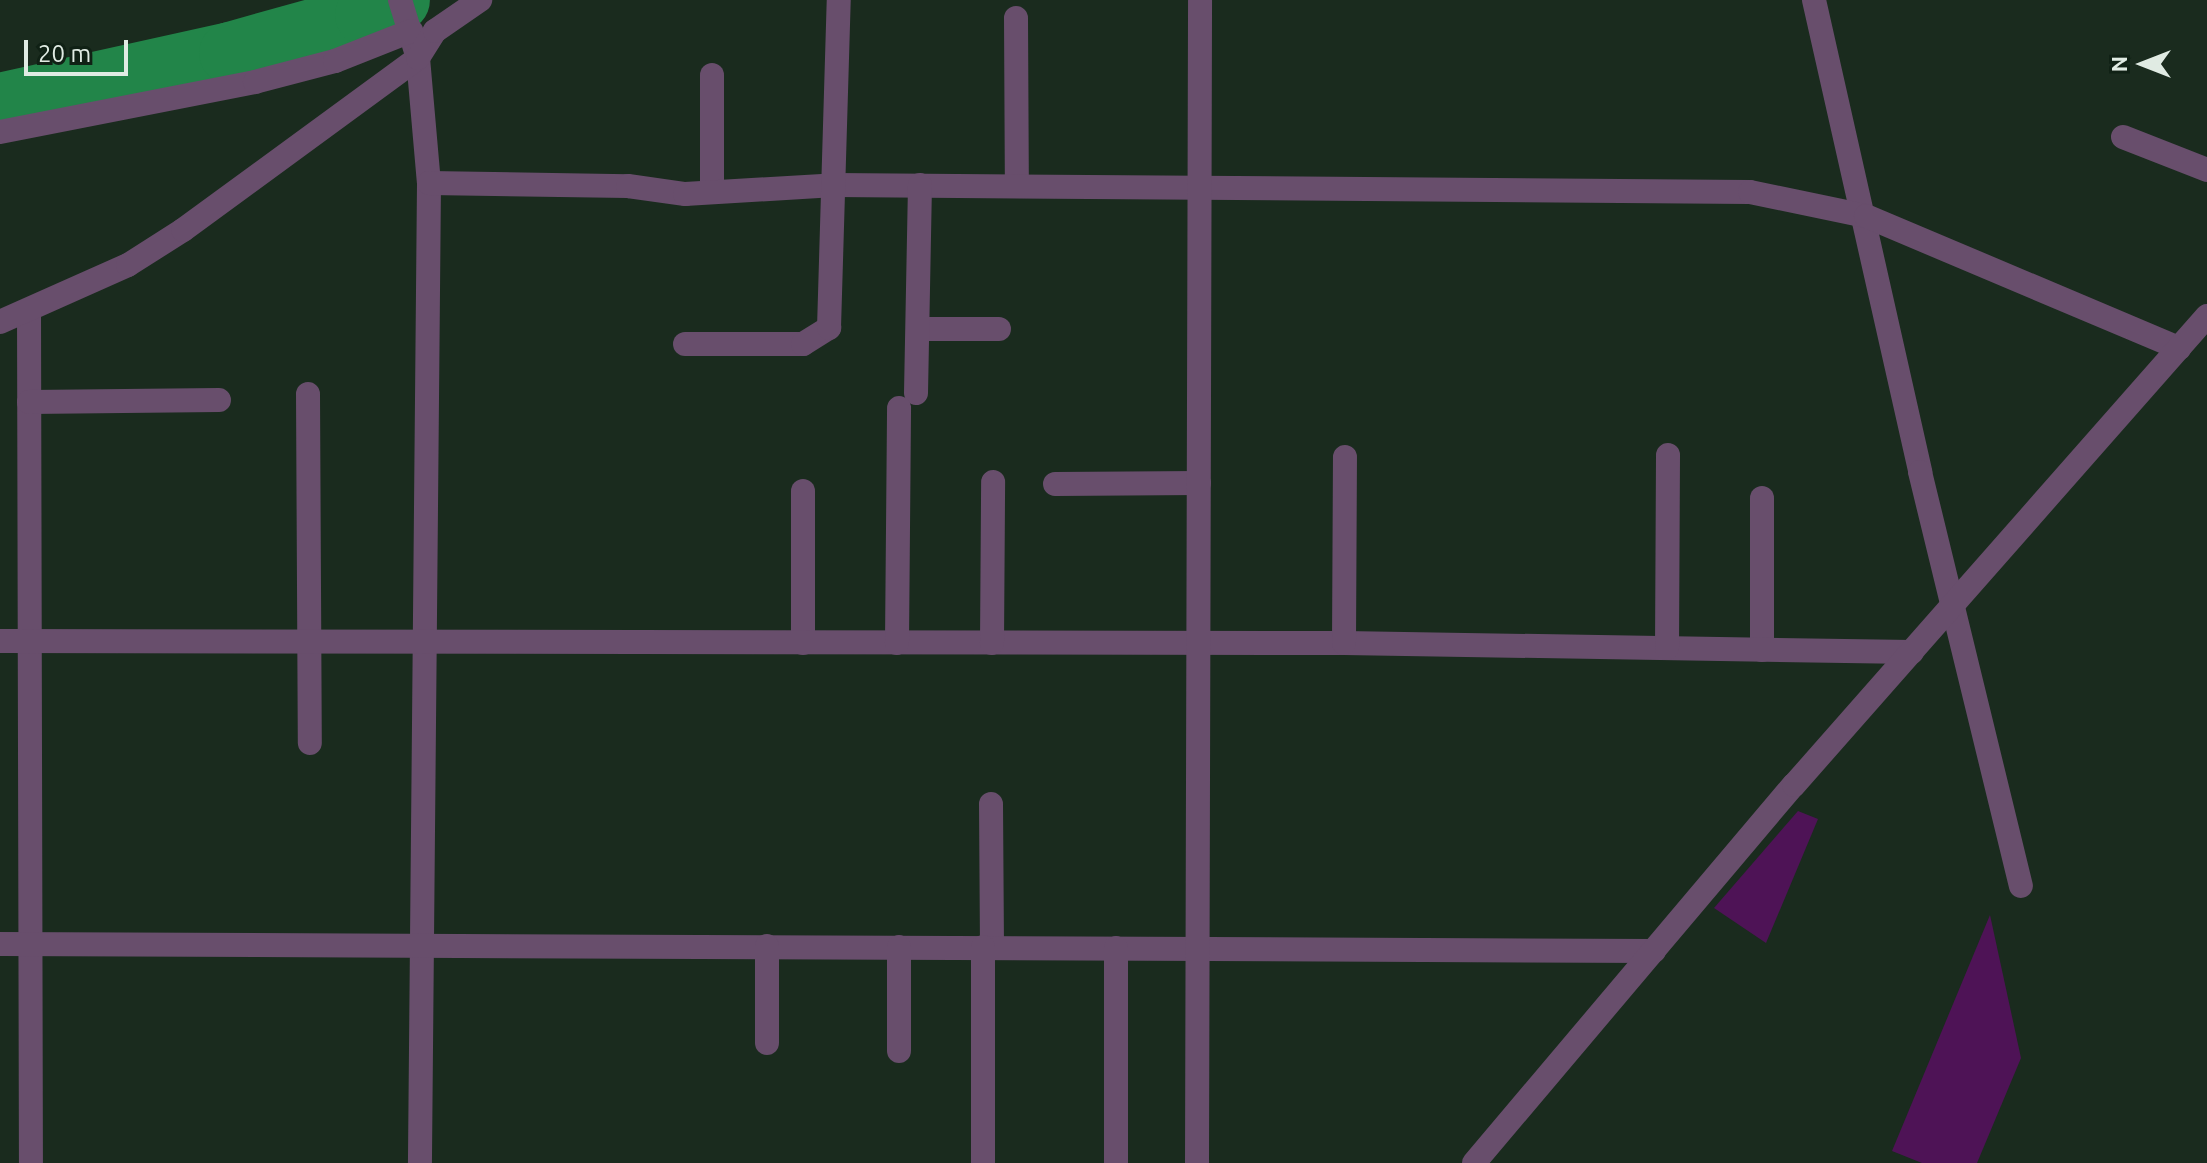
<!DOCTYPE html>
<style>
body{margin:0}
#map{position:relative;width:2207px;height:1163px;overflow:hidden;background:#1a2b1e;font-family:Ubuntu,sans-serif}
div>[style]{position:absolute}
.green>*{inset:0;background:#4e1356}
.river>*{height:62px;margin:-31px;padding:0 31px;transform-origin:31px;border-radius:31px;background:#228549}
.minor>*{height:24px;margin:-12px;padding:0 12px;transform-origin:12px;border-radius:12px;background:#684e6c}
span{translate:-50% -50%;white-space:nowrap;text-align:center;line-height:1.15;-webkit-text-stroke:6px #102115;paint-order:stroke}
.north{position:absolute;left:2103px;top:24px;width:80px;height:80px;-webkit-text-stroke:6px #102115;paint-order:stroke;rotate:270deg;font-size:22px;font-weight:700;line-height:32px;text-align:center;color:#e0ebe3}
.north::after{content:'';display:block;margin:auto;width:28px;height:36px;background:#e0ebe3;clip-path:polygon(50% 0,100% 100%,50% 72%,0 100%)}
.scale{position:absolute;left:24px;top:40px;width:104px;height:36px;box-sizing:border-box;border:4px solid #e0ebe3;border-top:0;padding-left:10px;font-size:24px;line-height:28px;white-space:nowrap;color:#e0ebe3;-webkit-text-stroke:6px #102115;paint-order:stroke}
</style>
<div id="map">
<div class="green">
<i style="clip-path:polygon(1798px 811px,1818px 819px,1766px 943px,1714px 908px)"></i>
<i style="clip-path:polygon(1990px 915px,2021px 1058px,1977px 1163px,1922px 1163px,1892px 1151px)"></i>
</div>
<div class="river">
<i style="left:0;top:104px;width:236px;rotate:-12.5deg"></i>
<i style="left:230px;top:53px;width:141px;rotate:-15.6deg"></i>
<i style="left:366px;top:15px;width:36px;rotate:-24deg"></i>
</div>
<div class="minor">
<i style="left:400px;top:0;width:61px;rotate:72.8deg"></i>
<i style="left:418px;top:58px;width:125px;rotate:85deg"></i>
<i style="left:429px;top:183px;width:980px;rotate:90.53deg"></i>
<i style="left:1814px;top:0;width:484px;rotate:77.3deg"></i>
<i style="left:1920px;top:472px;width:426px;rotate:76.3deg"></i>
<i style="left:1016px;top:18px;width:168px;rotate:89.7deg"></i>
<i style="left:712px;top:75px;width:115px;rotate:90deg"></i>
<i style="left:0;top:132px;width:260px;rotate:-11.1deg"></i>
<i style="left:255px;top:82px;width:83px;rotate:-14.7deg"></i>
<i style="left:335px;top:61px;width:82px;rotate:-21.5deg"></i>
<i style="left:2123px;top:137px;width:90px;rotate:21.4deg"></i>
<i style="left:429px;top:183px;width:199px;rotate:0.9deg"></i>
<i style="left:628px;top:186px;width:58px;rotate:8deg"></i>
<i style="left:685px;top:194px;width:150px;rotate:-3.4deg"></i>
<i style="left:835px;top:185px;width:915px;rotate:0.44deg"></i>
<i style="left:1750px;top:192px;width:118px;rotate:11.7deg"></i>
<i style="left:1866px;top:216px;width:340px;rotate:22.9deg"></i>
<i style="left:29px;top:310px;width:853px;rotate:89.87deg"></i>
<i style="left:0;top:322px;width:140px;rotate:-24deg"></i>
<i style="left:128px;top:265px;width:65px;rotate:-32.5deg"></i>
<i style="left:183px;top:230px;width:291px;rotate:-36.2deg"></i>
<i style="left:418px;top:58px;width:32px;rotate:-58deg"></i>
<i style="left:435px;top:31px;width:55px;rotate:-34.6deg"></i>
<i style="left:918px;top:329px;width:81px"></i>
<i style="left:685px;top:344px;width:118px"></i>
<i style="left:803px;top:344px;width:31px;rotate:-32deg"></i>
<i style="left:829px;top:328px;width:328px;rotate:-88.3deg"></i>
<i style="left:916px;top:393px;width:208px;rotate:-88.9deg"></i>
<i style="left:308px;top:394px;width:349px;rotate:89.7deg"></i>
<i style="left:29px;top:402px;width:190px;rotate:-0.6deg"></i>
<i style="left:1055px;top:484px;width:144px;rotate:-0.4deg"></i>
<i style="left:803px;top:491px;width:152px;rotate:90deg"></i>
<i style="left:1762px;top:498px;width:152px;rotate:90deg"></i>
<i style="left:0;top:641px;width:1344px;rotate:0.09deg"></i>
<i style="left:1344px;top:643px;width:568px;rotate:0.91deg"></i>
<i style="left:897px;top:643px;width:235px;rotate:-89.5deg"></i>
<i style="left:992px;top:643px;width:161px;rotate:-89.6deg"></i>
<i style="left:1344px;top:643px;width:186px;rotate:-89.7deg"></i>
<i style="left:1667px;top:648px;width:193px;rotate:-89.7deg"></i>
<i style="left:991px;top:804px;width:143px;rotate:89.6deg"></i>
<i style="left:0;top:944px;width:1654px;rotate:0.24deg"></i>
<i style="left:767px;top:946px;width:97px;rotate:90deg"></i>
<i style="left:899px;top:947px;width:104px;rotate:90deg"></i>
<i style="left:983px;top:947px;width:216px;rotate:90deg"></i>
<i style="left:1116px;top:1163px;width:215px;rotate:-90deg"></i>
<i style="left:1197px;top:1163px;width:1163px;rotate:-89.85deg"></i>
<i style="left:1474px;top:1163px;width:495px;rotate:-49.8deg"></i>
<i style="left:1794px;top:785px;width:625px;rotate:-48.63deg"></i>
</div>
<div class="north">N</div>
<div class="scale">20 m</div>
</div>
